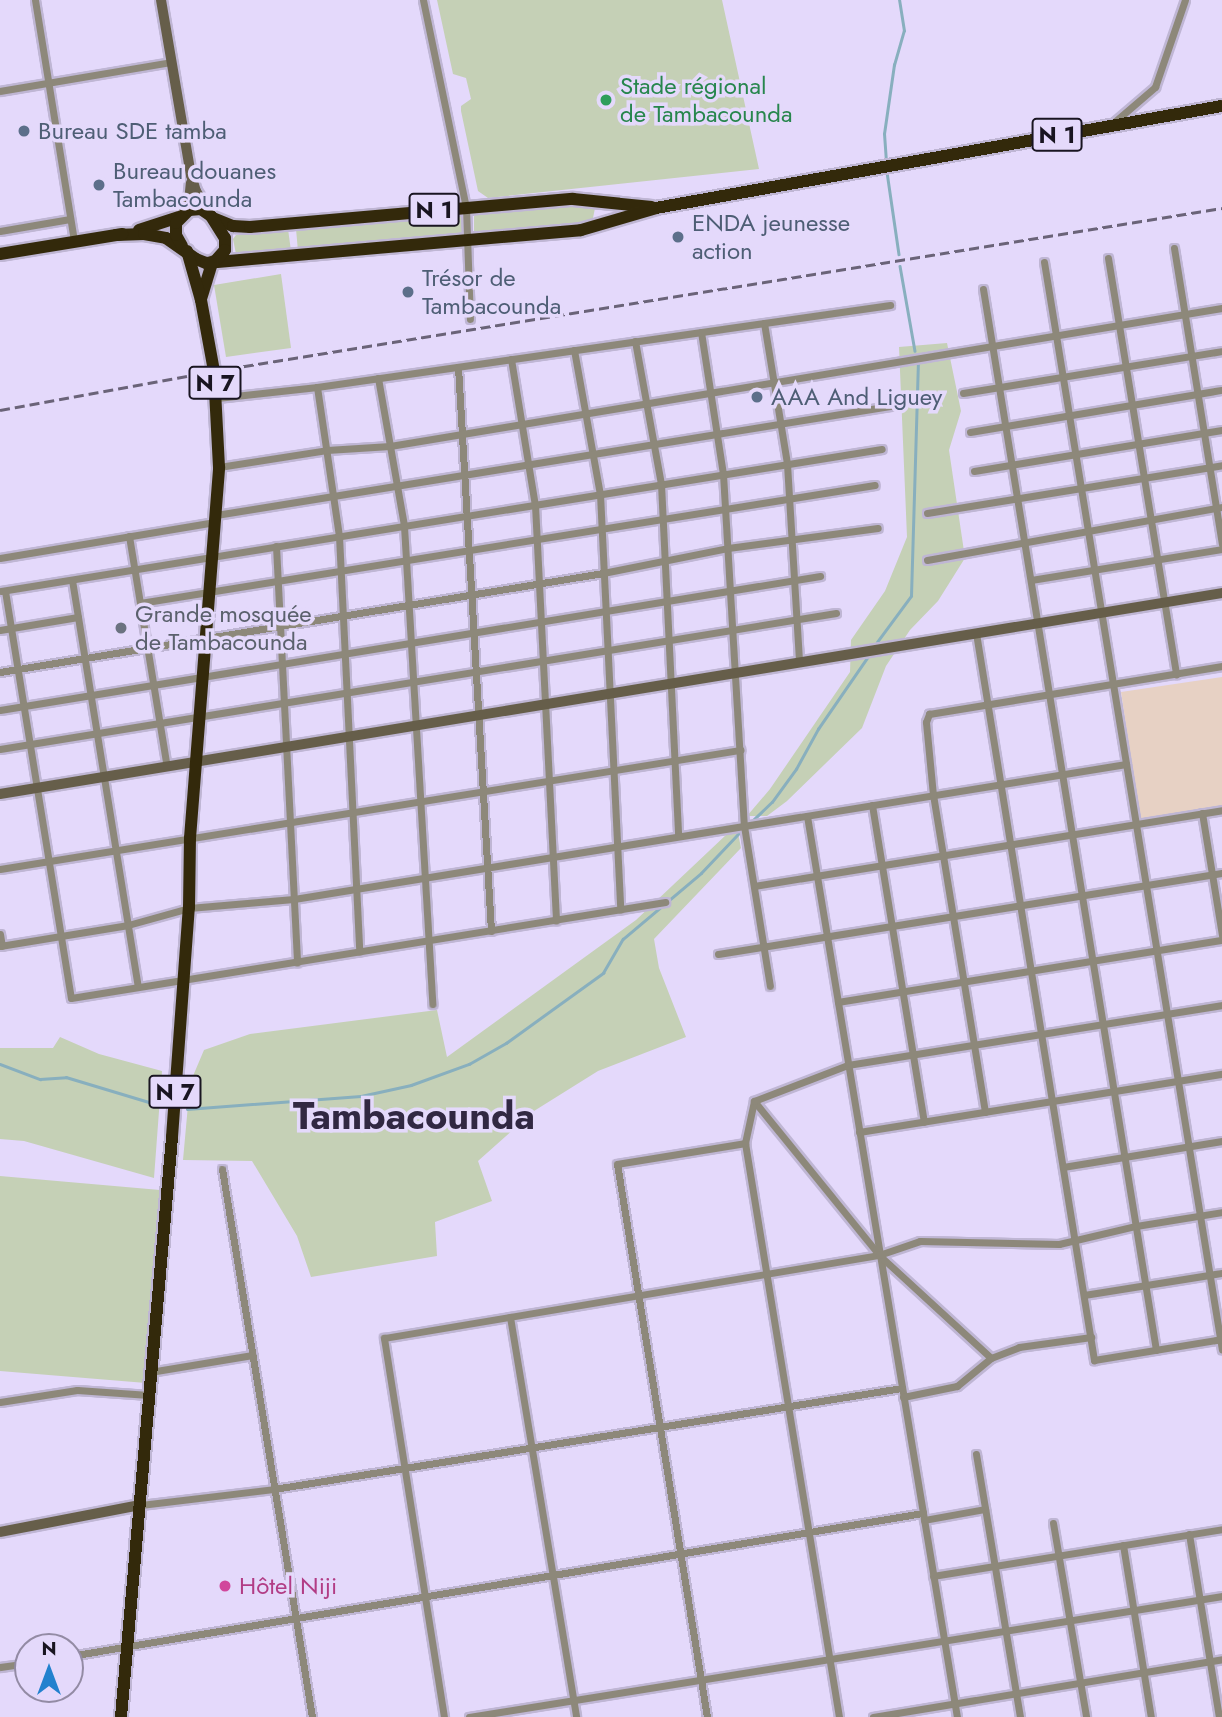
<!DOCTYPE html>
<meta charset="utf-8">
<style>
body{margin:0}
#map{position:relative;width:1222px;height:1717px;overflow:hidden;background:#e4d9fb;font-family:Jost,sans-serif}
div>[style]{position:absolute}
.education>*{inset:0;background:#e7d1c4}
.green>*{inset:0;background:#c5d0b6}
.stream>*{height:2.5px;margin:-1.25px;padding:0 1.25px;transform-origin:1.25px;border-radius:1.25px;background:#88afbe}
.roads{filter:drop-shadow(2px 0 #bfb6d4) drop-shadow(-2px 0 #bfb6d4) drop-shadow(0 2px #bfb6d4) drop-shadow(0 -2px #bfb6d4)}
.street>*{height:7px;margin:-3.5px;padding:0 3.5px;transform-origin:3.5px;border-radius:3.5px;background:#8d887a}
.secondary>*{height:10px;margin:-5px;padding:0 5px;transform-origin:5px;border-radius:5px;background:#665e4a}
.highway>*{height:12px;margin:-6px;padding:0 6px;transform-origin:6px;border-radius:6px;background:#33290b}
.rail>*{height:2.5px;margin-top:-1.25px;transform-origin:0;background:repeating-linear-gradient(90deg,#6a6378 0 10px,transparent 0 15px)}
.dots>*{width:19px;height:19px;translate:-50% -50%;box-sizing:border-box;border:4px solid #e4d9fb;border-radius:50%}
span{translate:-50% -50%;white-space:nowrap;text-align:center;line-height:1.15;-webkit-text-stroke:7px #e4d9fb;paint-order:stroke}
.shield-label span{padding:2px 5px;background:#e4d9fb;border:2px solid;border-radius:5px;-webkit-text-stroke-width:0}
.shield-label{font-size:23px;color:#191521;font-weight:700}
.leisure-label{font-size:24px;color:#27864d}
.left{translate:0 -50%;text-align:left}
.service-label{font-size:24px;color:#4e5e75}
.worship-label{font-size:24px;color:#5b616d}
.hotel-label{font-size:24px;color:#b23c85}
.town-label{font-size:38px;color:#312842;font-weight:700}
.north{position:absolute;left:14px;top:1633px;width:70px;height:70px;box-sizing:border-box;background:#e4d9fb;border:2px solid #938ba4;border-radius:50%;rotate:0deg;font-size:19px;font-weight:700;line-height:28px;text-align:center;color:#191521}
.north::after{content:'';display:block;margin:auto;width:24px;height:32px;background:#2281ce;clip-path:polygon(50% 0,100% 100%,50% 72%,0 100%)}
</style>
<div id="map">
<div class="education">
<i style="clip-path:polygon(1222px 677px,1222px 806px,1140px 819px,1121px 692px)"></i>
</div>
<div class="green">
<i style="clip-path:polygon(437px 0,722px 0,759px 169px,488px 198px,478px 191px,461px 111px,461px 106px,471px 99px,466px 78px,453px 74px)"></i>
<i style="clip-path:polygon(581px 201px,595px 208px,592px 223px,479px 236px,474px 232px,474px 216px,479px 211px)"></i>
<i style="clip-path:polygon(465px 213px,463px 237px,298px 251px,296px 229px)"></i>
<i style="clip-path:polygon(288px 229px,291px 251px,236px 254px,233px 239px,236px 235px)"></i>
<i style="clip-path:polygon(281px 274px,291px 348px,226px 357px,214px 285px)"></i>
<i style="clip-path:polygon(947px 343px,961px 411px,949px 450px,965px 558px,938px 601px,910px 630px,886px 666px,862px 728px,787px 801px,767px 816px,747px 816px,770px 789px,850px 672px,851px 640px,885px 591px,907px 537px,899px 347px)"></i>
<i style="clip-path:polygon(737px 828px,741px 848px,654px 939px,659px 968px,686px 1037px,598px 1071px,534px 1111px,478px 1161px,492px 1201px,435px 1222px,437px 1256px,311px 1277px,297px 1236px,252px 1161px,183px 1160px,190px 1083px,204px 1050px,250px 1034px,437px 1010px,447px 1057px,636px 920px,727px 834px)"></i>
<i style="clip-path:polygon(60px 1037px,99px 1054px,162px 1071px,154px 1178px,24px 1141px,0 1139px,0 1048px,53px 1048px)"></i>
<i style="clip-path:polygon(0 1176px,160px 1190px,146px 1383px,0 1371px)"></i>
</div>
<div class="stream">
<i style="left:886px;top:162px;width:28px;rotate:-94deg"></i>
<i style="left:884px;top:134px;width:70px;rotate:-81.8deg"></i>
<i style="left:894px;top:65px;width:35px;rotate:-74deg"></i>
<i style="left:904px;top:31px;width:31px;rotate:-99deg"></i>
<i style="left:887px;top:172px;width:83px;rotate:81.7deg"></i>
<i style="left:900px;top:266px;width:86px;rotate:80deg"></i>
<i style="left:877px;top:642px;width:57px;rotate:-53.5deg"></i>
<i style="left:911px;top:596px;width:231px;rotate:-88.3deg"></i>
<i style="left:750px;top:823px;width:30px;rotate:-44deg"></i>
<i style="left:772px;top:802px;width:41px;rotate:-54deg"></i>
<i style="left:796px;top:769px;width:46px;rotate:-61.2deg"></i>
<i style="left:818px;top:729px;width:86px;rotate:-55.4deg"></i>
<i style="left:0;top:1064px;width:43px;rotate:20.6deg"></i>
<i style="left:40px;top:1079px;width:26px;rotate:-4deg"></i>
<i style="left:66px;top:1077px;width:100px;rotate:16.8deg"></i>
<i style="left:187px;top:1109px;width:174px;rotate:-4.3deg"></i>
<i style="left:361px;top:1096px;width:51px;rotate:-12.4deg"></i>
<i style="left:411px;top:1085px;width:62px;rotate:-19.9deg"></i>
<i style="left:469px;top:1064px;width:43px;rotate:-29.6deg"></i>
<i style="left:506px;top:1043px;width:120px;rotate:-35.8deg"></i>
<i style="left:603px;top:973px;width:39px;rotate:-60deg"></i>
<i style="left:623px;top:939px;width:102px;rotate:-40.2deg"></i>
<i style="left:701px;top:873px;width:59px;rotate:-46.4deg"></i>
</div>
<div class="roads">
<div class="street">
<i style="left:35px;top:0;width:245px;rotate:80.8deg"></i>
<i style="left:423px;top:0;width:211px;rotate:78.3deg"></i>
<i style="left:466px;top:207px;width:112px;rotate:88deg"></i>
<i style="left:0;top:91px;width:174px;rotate:-9.6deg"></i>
<i style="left:1112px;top:124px;width:57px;rotate:-40.7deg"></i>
<i style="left:1155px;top:87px;width:92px;rotate:-71deg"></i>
<i style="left:0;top:231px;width:71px;rotate:-9.7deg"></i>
<i style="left:1174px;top:248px;width:300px;rotate:80.8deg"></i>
<i style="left:1108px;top:258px;width:422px;rotate:80.7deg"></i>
<i style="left:1044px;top:262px;width:1102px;rotate:80.71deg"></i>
<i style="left:983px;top:289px;width:1075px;rotate:80.74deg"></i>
<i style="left:764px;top:323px;width:143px;rotate:80.7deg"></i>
<i style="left:787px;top:464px;width:198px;rotate:86.5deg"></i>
<i style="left:701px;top:332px;width:144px;rotate:81.2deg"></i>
<i style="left:723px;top:474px;width:353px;rotate:86.6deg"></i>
<i style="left:744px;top:826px;width:162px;rotate:80.8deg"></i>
<i style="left:635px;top:341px;width:145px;rotate:79.7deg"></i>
<i style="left:661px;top:484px;width:352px;rotate:87.2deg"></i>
<i style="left:574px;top:350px;width:146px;rotate:79.8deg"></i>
<i style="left:600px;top:494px;width:416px;rotate:87.2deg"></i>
<i style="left:511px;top:359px;width:148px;rotate:80.7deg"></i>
<i style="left:535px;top:505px;width:416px;rotate:87.1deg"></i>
<i style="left:458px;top:367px;width:565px;rotate:86.65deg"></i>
<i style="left:378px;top:378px;width:150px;rotate:80deg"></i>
<i style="left:404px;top:526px;width:479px;rotate:86.6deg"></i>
<i style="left:317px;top:387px;width:151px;rotate:81.6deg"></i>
<i style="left:339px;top:536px;width:416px;rotate:87.2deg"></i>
<i style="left:963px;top:393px;width:262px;rotate:-9.2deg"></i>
<i style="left:217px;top:398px;width:101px;rotate:-6.3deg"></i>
<i style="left:317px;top:387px;width:579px;rotate:-8.14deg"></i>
<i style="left:970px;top:432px;width:255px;rotate:-9.5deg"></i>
<i style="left:219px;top:467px;width:109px;rotate:-8.9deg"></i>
<i style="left:327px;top:450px;width:63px;rotate:-3.6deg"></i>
<i style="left:390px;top:446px;width:843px;rotate:-9.42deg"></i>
<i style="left:974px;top:471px;width:251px;rotate:-9.4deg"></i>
<i style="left:927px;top:513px;width:299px;rotate:-9.2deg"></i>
<i style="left:216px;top:515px;width:689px;rotate:-9.19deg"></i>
<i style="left:129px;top:536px;width:234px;rotate:80.7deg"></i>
<i style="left:276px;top:546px;width:417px;rotate:87.1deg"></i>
<i style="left:0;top:558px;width:218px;rotate:-9.5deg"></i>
<i style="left:927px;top:560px;width:300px;rotate:-10.2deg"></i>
<i style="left:72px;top:580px;width:412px;rotate:80.8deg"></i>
<i style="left:1031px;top:580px;width:193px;rotate:-9.2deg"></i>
<i style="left:1px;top:591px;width:892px;rotate:-9.16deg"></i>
<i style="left:5px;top:591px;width:412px;rotate:80.8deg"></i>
<i style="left:71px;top:998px;width:602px;rotate:-9.18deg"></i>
<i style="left:140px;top:603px;width:744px;rotate:-9.12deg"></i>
<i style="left:0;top:630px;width:79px;rotate:-9.5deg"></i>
<i style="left:976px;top:633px;width:737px;rotate:80.78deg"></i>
<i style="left:1094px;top:1360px;width:130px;rotate:-9.3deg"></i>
<i style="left:0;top:672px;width:611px;rotate:-9.32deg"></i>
<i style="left:603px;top:573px;width:127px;rotate:-11.3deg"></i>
<i style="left:728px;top:548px;width:151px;rotate:-7.6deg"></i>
<i style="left:0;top:710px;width:831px;rotate:-9.28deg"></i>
<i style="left:0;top:749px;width:847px;rotate:-9.24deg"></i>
<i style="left:872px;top:805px;width:321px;rotate:80.7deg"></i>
<i style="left:1202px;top:813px;width:124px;rotate:80.7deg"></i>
<i style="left:807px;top:816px;width:913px;rotate:80.55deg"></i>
<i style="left:0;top:869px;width:750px;rotate:-9.14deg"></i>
<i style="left:754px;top:886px;width:474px;rotate:-9.2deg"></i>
<i style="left:0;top:934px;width:12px;rotate:81deg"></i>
<i style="left:0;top:946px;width:130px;rotate:-9.3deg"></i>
<i style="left:128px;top:925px;width:63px;rotate:-15.6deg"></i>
<i style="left:189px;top:908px;width:105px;rotate:-4.9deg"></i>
<i style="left:294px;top:899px;width:843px;rotate:-9.22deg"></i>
<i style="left:718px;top:954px;width:510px;rotate:-9.13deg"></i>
<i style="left:838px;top:1002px;width:389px;rotate:-9.2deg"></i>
<i style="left:754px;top:1101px;width:198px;rotate:50.9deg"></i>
<i style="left:879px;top:1255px;width:152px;rotate:42.6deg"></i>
<i style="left:985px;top:1112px;width:321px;rotate:-99.3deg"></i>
<i style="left:933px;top:795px;width:73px;rotate:-95.5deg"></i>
<i style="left:926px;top:722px;width:9px;rotate:-69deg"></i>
<i style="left:929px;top:714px;width:297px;rotate:-9.3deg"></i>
<i style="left:859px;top:1132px;width:368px;rotate:-9.1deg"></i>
<i style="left:1063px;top:1167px;width:161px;rotate:-9.3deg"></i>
<i style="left:222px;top:1169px;width:555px;rotate:80.67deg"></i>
<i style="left:1084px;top:1295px;width:140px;rotate:-9.1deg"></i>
<i style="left:510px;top:1317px;width:405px;rotate:80.6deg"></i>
<i style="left:150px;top:1372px;width:104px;rotate:-9.4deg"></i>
<i style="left:903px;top:1397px;width:55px;rotate:-11.5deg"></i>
<i style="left:957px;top:1386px;width:44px;rotate:-39.5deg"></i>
<i style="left:991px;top:1358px;width:30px;rotate:-21deg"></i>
<i style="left:1019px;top:1347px;width:73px;rotate:-7.9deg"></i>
<i style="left:0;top:1402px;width:78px;rotate:-8.9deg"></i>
<i style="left:77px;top:1390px;width:72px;rotate:4deg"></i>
<i style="left:976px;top:1454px;width:267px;rotate:80.5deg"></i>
<i style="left:140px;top:1505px;width:135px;rotate:-6.8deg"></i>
<i style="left:274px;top:1489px;width:636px;rotate:-9.14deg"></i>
<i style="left:924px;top:1520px;width:62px;rotate:-10.2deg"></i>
<i style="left:1053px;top:1523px;width:197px;rotate:80.3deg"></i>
<i style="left:1189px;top:1534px;width:185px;rotate:80.7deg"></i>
<i style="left:1123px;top:1545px;width:174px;rotate:80.8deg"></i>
<i style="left:933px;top:1576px;width:293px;rotate:-9.2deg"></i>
<i style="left:70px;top:1656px;width:865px;rotate:-9.52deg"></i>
<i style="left:0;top:1667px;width:28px;rotate:-8deg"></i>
<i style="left:444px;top:1717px;width:384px;rotate:-99deg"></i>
<i style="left:384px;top:1338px;width:502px;rotate:-9.52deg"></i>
<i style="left:879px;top:1255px;width:43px;rotate:-18.9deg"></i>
<i style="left:920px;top:1241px;width:139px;rotate:1.2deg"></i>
<i style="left:1059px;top:1244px;width:79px;rotate:-13.2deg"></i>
<i style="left:1136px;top:1226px;width:87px;rotate:-9.2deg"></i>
<i style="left:469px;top:1717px;width:763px;rotate:-9.13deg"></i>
<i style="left:707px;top:1717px;width:560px;rotate:-99.24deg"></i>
<i style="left:617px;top:1164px;width:130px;rotate:-9.3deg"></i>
<i style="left:839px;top:1717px;width:582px;rotate:-99.3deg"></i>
<i style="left:745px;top:1143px;width:43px;rotate:-77.9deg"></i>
<i style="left:754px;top:1101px;width:101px;rotate:-21deg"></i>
<i style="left:848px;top:1065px;width:379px;rotate:-9.1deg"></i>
<i style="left:873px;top:1717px;width:354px;rotate:-9.4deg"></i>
</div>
<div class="secondary">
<i style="left:161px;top:0;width:178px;rotate:80.3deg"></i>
<i style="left:191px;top:175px;width:17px;rotate:73deg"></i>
<i style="left:196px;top:191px;width:26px;rotate:59deg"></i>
<i style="left:183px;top:212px;width:13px;rotate:-61deg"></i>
<i style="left:189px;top:201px;width:18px;rotate:-84deg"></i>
<i style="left:0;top:794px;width:1238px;rotate:-9.34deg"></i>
<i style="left:0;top:1532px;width:143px;rotate:-10.9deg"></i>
</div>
<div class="highway">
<i style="left:213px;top:218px;width:22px;rotate:22deg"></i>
<i style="left:233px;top:226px;width:17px;rotate:3deg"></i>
<i style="left:250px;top:227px;width:324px;rotate:-5deg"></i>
<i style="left:573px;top:199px;width:79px;rotate:5.8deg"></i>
<i style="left:139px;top:230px;width:42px;rotate:-18deg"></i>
<i style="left:116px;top:235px;width:28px;rotate:-2deg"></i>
<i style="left:144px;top:234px;width:22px;rotate:10deg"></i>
<i style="left:166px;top:238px;width:37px;rotate:35deg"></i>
<i style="left:196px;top:259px;width:11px;rotate:22deg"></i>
<i style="left:206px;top:263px;width:376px;rotate:-5deg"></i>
<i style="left:581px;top:230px;width:78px;rotate:-16.3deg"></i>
<i style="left:656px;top:208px;width:575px;rotate:-10.22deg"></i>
<i style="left:182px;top:246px;width:13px;rotate:-119deg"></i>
<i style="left:176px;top:235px;width:12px;rotate:-90deg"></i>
<i style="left:176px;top:223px;width:18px;rotate:-45deg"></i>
<i style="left:189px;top:210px;width:12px;rotate:-5deg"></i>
<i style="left:201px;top:209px;width:12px;rotate:35deg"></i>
<i style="left:211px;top:216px;width:26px;rotate:58deg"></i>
<i style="left:225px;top:238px;width:12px;rotate:90deg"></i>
<i style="left:225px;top:250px;width:15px;rotate:132deg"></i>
<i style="left:0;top:254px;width:124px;rotate:-9.3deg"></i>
<i style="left:201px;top:299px;width:39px;rotate:-73deg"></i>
<i style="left:121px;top:1717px;width:582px;rotate:-84.97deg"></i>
<i style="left:172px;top:1137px;width:230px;rotate:-85.8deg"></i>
<i style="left:189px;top:908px;width:70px;rotate:-89.2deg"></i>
<i style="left:190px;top:838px;width:372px;rotate:-85.5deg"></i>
<i style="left:219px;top:467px;width:96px;rotate:-93deg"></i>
<i style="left:214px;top:371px;width:72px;rotate:-100.4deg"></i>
<i style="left:201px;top:300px;width:51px;rotate:-105.9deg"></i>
</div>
</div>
<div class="rail">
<i style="left:0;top:410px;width:218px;rotate:-10.3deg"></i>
<i style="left:214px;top:371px;width:1021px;rotate:-9.19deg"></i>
</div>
<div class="dots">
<i style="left:606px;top:100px;background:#2e9e5b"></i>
<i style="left:24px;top:131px;background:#5c6f8a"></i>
<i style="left:99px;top:185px;background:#5c6f8a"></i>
<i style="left:678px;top:237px;background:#5c6f8a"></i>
<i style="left:408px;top:292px;background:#5c6f8a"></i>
<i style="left:757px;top:397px;background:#5c6f8a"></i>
<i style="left:121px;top:628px;background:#6b7280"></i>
<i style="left:225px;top:1586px;background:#d1479c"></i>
</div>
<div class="shield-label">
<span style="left:1057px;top:135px">N 1</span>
<span style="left:434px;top:210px">N 1</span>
<span style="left:215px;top:383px">N 7</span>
<span style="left:175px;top:1092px">N 7</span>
</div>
<div class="leisure-label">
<span class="left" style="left:620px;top:100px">Stade régional<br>de Tambacounda</span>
</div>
<div class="service-label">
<span class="left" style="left:38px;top:131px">Bureau SDE tamba</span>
<span class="left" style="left:113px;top:185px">Bureau douanes<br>Tambacounda</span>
<span class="left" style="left:692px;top:237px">ENDA jeunesse<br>action</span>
<span class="left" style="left:422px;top:292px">Trésor de<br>Tambacounda</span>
<span class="left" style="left:771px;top:397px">AAA And Liguey</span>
</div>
<div class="worship-label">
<span class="left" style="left:135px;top:628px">Grande mosquée<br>de Tambacounda</span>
</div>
<div class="hotel-label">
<span class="left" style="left:239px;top:1586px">Hôtel Niji</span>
</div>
<div class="town-label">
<span style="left:414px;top:1116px">Tambacounda</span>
</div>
<div class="north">N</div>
</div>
